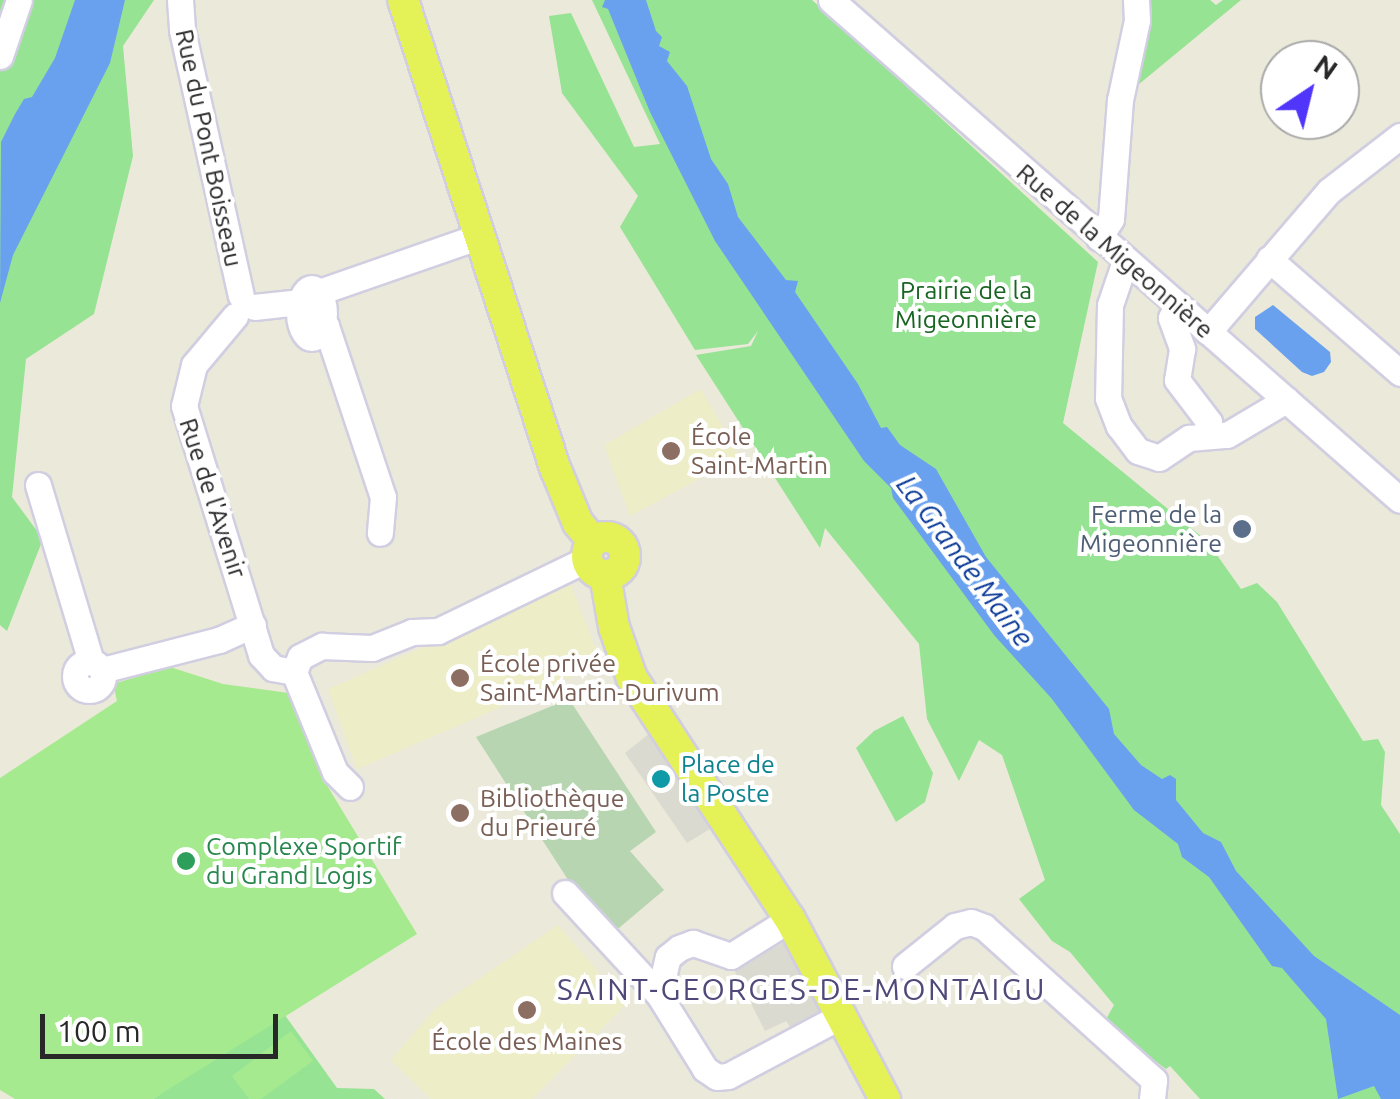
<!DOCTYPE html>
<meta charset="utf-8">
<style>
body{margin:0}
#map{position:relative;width:1400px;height:1099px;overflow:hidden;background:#ebe9d9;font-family:Ubuntu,sans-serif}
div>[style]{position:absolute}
.education>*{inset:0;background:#ededc7}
.green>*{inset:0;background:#96e394}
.cemetery>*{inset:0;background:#b6d5b0}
.pitch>*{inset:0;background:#a6ea8f}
.plaza>*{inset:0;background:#dbdad0}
.water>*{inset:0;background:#69a1ef}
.roads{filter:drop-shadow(2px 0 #d1cee1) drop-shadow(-2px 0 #d1cee1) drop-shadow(0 2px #d1cee1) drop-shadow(0 -2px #d1cee1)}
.minor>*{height:25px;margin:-12.5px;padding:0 12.5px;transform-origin:12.5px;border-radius:12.5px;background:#fff}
.minor>.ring{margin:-12.5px;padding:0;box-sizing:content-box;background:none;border:25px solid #fff;border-radius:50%}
.major>*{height:30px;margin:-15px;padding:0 15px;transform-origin:15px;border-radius:15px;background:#e4f157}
.major>.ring{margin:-15px;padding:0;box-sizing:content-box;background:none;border:30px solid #e4f157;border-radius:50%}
.dots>*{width:28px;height:28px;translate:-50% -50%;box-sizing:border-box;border:5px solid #fff;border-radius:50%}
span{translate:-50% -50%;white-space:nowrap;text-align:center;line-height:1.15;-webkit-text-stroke:8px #fff;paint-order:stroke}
.street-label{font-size:25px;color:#282828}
.park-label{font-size:25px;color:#186421}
.education-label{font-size:25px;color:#785e54}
.left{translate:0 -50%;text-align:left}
.service-label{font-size:25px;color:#4e5e75}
.right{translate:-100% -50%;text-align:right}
.culture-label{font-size:25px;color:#0d838f}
.leisure-label{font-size:25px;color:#27864d}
.water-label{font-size:28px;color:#0c3b98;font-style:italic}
.quarter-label{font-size:30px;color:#4f4878;letter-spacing:2.5px}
.north{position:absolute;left:1260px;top:40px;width:100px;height:100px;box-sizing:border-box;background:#fff;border:2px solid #a9a9a9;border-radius:50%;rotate:35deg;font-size:28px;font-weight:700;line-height:40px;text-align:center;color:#282828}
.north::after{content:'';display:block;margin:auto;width:35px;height:45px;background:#5035fb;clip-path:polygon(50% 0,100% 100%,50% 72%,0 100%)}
.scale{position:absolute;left:40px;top:1014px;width:238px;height:45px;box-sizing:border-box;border:5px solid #282828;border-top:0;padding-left:12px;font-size:30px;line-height:35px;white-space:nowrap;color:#282828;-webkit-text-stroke:8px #fff;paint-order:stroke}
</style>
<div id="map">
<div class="education">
<i style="clip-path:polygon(701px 389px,740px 457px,630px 516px,604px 445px)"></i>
<i style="clip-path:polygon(570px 583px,596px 650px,592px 668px,357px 769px,328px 689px)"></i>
<i style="clip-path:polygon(558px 925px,626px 1004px,532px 1099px,431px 1099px,391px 1060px,436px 1008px)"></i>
</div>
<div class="green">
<i style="clip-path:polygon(0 0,154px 0,123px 46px,133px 156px,94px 314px,26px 359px,12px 497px,43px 539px,7px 631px,0 625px)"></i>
<i style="clip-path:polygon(592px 0,812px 0,1098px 262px,1063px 423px,1207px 541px,1241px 589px,1257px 583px,1277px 602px,1363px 741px,1378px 739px,1385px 752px,1381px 805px,1400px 834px,1400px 1099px,1200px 1099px,1170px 1066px,1166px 1069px,1104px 1023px,1114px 1005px,1070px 952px,1052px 941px,1019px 899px,1045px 880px,1002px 755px,979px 740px,959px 781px,927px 719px,919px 644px,825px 528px,820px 548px,696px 355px,751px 346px,758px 331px,748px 344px,695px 350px,620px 227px,638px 196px,562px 93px,549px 16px,571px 13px,634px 147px,660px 144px)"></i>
<i style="clip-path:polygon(1144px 0,1210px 0,1216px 5px,1223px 0,1241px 0,1127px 94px)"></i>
<i style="clip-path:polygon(903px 716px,933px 773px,925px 802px,896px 822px,856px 748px,874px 731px)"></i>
<i style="clip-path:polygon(282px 1011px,337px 1088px,374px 1089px,385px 1099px,153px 1099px)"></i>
</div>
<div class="cemetery">
<i style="clip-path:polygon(569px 699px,656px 832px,630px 851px,664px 890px,613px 933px,574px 889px,476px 737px)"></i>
</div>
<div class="pitch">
<i style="clip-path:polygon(170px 667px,223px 684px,289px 693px,328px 787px,417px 934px,153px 1099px,15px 1099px,0 1090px,0 778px,117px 701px,113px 684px)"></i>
<i style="clip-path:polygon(291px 1031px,313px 1061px,261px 1099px,249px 1099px,232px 1076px)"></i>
</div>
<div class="plaza">
<i style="clip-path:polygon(650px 733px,713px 827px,687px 843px,625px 753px)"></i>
<i style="clip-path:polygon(785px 942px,821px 1010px,792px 1030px,786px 1021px,765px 1031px,733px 968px)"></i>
</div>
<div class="water">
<i style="clip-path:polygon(75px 0,125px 0,110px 63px,13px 255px,0 303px,1px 142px,15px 114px,24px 99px,32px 97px,55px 58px)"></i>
<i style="clip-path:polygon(605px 0,646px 0,656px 31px,662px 37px,659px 46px,670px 52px,667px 61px,687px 86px,711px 159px,728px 184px,738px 217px,786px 280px,798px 281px,795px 292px,858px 384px,881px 428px,887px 427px,900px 445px,936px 469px,986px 557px,1109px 709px,1114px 734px,1141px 765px,1162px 779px,1170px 775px,1176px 779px,1176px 800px,1203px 833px,1221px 842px,1236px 871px,1314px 956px,1400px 1015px,1400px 1099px,1381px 1099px,1374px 1086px,1338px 1099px,1326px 1019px,1282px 968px,1272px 966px,1209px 877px,1182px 857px,1178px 844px,1134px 810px,1052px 699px,994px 635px,893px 498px,891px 488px,864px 461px,715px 241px,650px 112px,608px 9px,602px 7px)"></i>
<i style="clip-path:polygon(1273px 305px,1330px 352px,1331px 362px,1324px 372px,1312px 376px,1302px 372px,1255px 329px,1255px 317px)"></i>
</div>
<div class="roads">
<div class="minor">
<i style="left:180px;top:0;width:30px;rotate:86deg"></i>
<i style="left:182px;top:30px;width:272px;rotate:77.5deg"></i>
<i style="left:831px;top:0;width:757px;rotate:41.31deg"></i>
<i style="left:0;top:56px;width:59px;rotate:-71.3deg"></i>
<i style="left:1099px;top:238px;width:22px;rotate:-58deg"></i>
<i style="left:1111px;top:219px;width:119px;rotate:-85.7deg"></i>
<i style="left:1120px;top:100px;width:82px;rotate:-78deg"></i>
<i style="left:1137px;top:20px;width:20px;rotate:-93deg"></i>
<i style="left:1269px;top:259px;width:174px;rotate:41deg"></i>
<i style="left:1125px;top:261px;width:46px;rotate:108.8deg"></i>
<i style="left:1110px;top:305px;width:93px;rotate:91.2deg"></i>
<i style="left:1108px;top:398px;width:30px;rotate:69deg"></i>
<i style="left:1119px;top:426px;width:31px;rotate:53deg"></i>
<i style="left:1138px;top:451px;width:22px;rotate:18deg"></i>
<i style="left:1159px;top:458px;width:36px;rotate:-34deg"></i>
<i style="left:1189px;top:438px;width:38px;rotate:-5deg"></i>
<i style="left:1227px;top:435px;width:69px;rotate:-30.7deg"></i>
<i class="ring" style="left:299px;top:288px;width:-1px;height:-1px"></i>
<i style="left:319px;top:292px;width:167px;rotate:-19.2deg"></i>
<i style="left:1177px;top:306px;width:13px;rotate:117deg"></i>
<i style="left:1171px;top:318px;width:33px;rotate:70deg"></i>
<i style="left:1182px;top:349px;width:31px;rotate:99deg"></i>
<i style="left:1177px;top:380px;width:53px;rotate:52.7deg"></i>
<i style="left:1209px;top:422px;width:13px;rotate:99deg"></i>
<i style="left:254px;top:307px;width:45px;rotate:-6.3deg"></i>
<i style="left:316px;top:311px;width:18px;rotate:56deg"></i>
<i style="left:326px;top:326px;width:180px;rotate:71.6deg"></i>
<i style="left:383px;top:497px;width:36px;rotate:95deg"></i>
<i style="left:235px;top:316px;width:64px;rotate:129.9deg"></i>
<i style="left:194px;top:365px;width:42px;rotate:103.7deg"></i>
<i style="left:184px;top:406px;width:261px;rotate:72.8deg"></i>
<i style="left:261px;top:655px;width:18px;rotate:47deg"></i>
<i style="left:273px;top:668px;width:21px;rotate:11deg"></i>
<i style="left:1208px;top:332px;width:186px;rotate:-49.4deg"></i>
<i style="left:1329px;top:191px;width:90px;rotate:-37.8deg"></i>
<i style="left:38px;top:485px;width:185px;rotate:73.3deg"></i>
<i class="ring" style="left:75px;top:662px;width:3px;height:3px"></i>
<i style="left:102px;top:670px;width:121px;rotate:-14.4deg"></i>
<i style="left:219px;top:640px;width:37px;rotate:-24deg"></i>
<i style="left:294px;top:672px;width:16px;rotate:-68deg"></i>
<i style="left:300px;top:657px;width:25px;rotate:-27deg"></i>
<i style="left:322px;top:646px;width:50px;rotate:2.3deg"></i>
<i style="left:372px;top:648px;width:43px;rotate:-21.8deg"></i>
<i style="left:412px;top:632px;width:26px;rotate:-2deg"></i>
<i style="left:438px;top:631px;width:165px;rotate:-25.8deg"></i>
<i style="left:294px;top:672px;width:108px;rotate:67.7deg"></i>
<i style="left:335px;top:772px;width:21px;rotate:45deg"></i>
<i style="left:565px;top:893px;width:139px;rotate:47.3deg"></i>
<i style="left:659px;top:995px;width:87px;rotate:58.1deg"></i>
<i style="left:705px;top:1069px;width:14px;rotate:34deg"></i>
<i style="left:717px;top:1077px;width:11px;rotate:-5deg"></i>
<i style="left:728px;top:1076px;width:128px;rotate:-28deg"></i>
<i style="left:905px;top:966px;width:64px;rotate:-38.7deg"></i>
<i style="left:955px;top:926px;width:16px;rotate:-14deg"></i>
<i style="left:971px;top:922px;width:14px;rotate:21deg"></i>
<i style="left:984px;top:927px;width:229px;rotate:42deg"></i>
<i style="left:1154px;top:1080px;width:19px;rotate:96deg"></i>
<i style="left:659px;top:995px;width:39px;rotate:-77deg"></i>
<i style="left:668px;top:957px;width:14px;rotate:-39deg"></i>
<i style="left:679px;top:948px;width:15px;rotate:-20deg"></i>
<i style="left:693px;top:943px;width:40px;rotate:18.9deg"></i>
<i style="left:731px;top:956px;width:70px;rotate:-32.1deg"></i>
</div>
<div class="major">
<i style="left:403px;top:0;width:494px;rotate:72deg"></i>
<i style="left:556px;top:470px;width:57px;rotate:67.5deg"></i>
<i style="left:578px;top:523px;width:23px;rotate:50deg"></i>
<i class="ring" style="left:587px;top:537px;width:8px;height:8px"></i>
<i style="left:605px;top:575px;width:53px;rotate:80.2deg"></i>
<i style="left:614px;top:627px;width:54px;rotate:70.6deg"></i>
<i style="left:632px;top:678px;width:288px;rotate:56.8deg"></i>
<i style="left:790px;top:919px;width:204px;rotate:62.2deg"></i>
</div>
</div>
<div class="dots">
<i style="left:671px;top:451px;background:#8d6e63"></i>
<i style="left:1242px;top:529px;background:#5c6f8a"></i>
<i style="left:460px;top:678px;background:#8d6e63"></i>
<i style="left:661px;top:779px;background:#0f9aa8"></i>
<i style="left:460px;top:813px;background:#8d6e63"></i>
<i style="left:186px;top:861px;background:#2e9e5b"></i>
<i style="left:527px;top:1010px;background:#8d6e63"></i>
</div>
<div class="street-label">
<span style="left:209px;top:148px;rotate:78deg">Rue du Pont Boisseau</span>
<span style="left:1115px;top:251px;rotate:41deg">Rue de la Migeonnière</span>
<span style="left:213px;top:498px;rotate:72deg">Rue de l'Avenir</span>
</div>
<div class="park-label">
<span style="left:966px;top:305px">Prairie de la<br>Migeonnière</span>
</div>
<div class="education-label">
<span class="left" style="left:691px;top:451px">École<br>Saint-Martin</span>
<span class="left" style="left:480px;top:678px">École privée<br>Saint-Martin-Durivum</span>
<span class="left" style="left:480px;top:813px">Bibliothèque<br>du Prieuré</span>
<span style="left:527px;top:1041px">École des Maines</span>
</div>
<div class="service-label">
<span class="right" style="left:1222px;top:529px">Ferme de la<br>Migeonnière</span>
</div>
<div class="culture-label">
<span class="left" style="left:681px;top:779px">Place de<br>la Poste</span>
</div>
<div class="leisure-label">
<span class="left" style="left:206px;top:861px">Complexe Sportif<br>du Grand Logis</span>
</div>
<div class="water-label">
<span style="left:965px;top:561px;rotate:53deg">La Grande Maine</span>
</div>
<div class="quarter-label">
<span style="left:802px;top:989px">SAINT-GEORGES-DE-MONTAIGU</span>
</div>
<div class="north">N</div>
<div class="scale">100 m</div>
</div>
